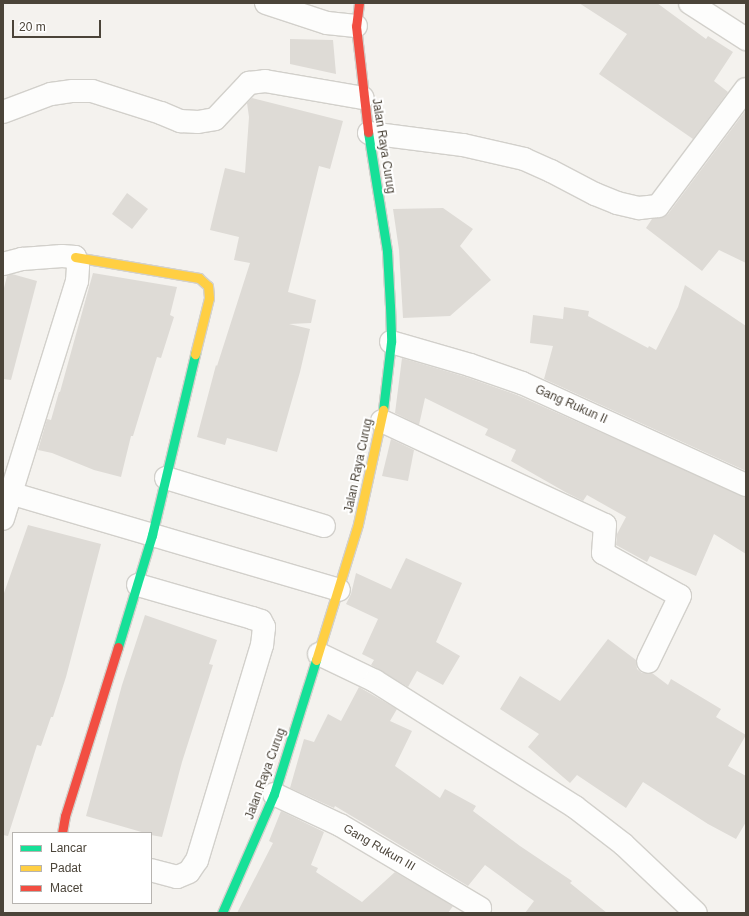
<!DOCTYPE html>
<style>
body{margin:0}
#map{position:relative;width:749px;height:916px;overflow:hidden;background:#f4f2ee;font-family:Helvetica,sans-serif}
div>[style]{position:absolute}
.building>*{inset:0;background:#dedbd6}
.roads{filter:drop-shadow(1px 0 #d2d0cb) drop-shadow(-1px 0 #d2d0cb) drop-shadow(0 1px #d2d0cb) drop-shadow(0 -1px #d2d0cb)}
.street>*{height:22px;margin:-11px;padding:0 11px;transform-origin:11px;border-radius:11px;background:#fdfdfc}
.fast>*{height:9px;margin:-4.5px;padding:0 4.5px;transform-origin:4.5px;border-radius:4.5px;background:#16e098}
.slow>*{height:9px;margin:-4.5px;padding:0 4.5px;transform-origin:4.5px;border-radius:4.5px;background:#ffcf43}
.jam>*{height:9px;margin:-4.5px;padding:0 4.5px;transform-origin:4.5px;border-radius:4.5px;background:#f24e42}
span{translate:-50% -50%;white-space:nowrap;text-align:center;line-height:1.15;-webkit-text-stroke:4px #fff;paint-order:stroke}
.street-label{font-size:12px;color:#4b4439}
.frame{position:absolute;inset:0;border:4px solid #4b4439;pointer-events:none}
.legend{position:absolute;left:12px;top:832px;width:140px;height:72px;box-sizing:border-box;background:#fff;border:1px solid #b7b4b0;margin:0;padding:5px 7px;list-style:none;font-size:12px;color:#4b4439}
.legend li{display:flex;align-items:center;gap:8px;height:20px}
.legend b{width:20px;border:1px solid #b7b4b0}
.scale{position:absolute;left:12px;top:20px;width:89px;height:18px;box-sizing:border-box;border:2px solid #4b4439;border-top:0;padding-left:5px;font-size:12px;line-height:14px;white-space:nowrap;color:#4b4439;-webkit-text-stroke:3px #fff;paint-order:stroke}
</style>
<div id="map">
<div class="building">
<i style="clip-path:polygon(579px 3px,657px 3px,706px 39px,708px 36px,733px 52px,714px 81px,728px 92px,693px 139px,599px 74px,627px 34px)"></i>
<i style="clip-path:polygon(290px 39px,333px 40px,336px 74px,290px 64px)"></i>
<i style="clip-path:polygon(252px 98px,343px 121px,330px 169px,319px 166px,288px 292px,316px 300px,311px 323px,289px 324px,310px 329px,300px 372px,277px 452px,227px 438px,225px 445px,197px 437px,216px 365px,217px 366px,250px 263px,234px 260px,239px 237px,210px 230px,225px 168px,245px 173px,249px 117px,247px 103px)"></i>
<i style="clip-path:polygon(746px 110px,746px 263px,719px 250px,702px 271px,646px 228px,652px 219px,664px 217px,668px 214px)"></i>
<i style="clip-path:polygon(127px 193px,148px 209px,132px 229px,112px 214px)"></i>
<i style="clip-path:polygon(443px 208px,473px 229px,460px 246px,491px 280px,450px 316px,403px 318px,399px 250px,393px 209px)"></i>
<i style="clip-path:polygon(93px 273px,177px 287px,170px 315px,174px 317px,161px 358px,157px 357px,133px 436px,131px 436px,121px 477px,94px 470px,52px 453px,38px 450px,47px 419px,51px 420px,59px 392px,60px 392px)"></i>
<i style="clip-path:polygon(12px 274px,37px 281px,11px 380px,3px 379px,3px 292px,7px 276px)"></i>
<i style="clip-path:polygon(685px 285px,746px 326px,746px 471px,544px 379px,553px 346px,530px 343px,533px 315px,563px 319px,564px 307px,589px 311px,588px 316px,648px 348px,649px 346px,656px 350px,678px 307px)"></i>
<i style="clip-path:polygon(402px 358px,466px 377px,517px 395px,746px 497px,746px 554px,714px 534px,696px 576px,650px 556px,647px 562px,616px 545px,617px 534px,626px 517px,587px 495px,583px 501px,567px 493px,511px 461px,516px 450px,485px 435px,488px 429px,425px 398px,419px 425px,395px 413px)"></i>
<i style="clip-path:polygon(391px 439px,414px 450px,408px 481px,382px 476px)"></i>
<i style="clip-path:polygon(28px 525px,101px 544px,66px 677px,53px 717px,51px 717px,41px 746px,37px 745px,8px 836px,3px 835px,3px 596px)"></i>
<i style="clip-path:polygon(406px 558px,462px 583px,436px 642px,460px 656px,443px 685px,417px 671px,408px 687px,371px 665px,374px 660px,362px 654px,378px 619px,346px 604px,351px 594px,356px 573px,391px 589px)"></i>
<i style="clip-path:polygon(145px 615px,217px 640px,209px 664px,213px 665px,182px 762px,162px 837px,151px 835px,151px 833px,145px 833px,86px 816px,122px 685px)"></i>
<i style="clip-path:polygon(608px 639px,636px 660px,637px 669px,642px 673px,652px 673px,668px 685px,671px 679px,721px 709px,716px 717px,746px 735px,728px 766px,746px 776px,746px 822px,736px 839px,708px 824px,643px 782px,626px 808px,577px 775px,570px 783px,528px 747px,539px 734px,500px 709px,520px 676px,560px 701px)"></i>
<i style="clip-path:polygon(359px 687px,397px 709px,390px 721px,412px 731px,395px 766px,440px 798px,445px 789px,476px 806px,473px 811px,520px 846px,572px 881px,570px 883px,607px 913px,525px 913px,534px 901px,485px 865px,468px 886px,335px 806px,334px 808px,290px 788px,304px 739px,314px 742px,328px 714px,341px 721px)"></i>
<i style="clip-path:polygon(281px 811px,324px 832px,311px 865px,318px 868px,316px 872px,362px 902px,395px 872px,453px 906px,448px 913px,237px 913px,273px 843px,269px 841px)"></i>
</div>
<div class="roads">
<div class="street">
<i style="left:266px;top:3px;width:64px;rotate:18.2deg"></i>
<i style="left:327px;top:23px;width:29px;rotate:6deg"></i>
<i style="left:690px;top:3px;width:67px;rotate:32.7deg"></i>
<i style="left:3px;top:112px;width:51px;rotate:-20.6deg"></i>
<i style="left:51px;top:94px;width:22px;rotate:-8deg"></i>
<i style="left:73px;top:91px;width:19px"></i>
<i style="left:92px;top:91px;width:72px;rotate:17.7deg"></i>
<i style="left:161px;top:113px;width:21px;rotate:23deg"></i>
<i style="left:180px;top:121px;width:18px;rotate:3deg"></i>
<i style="left:198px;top:122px;width:17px;rotate:-10deg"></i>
<i style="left:215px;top:119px;width:50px;rotate:-46.6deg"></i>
<i style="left:249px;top:83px;width:16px;rotate:-7deg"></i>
<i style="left:265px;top:81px;width:99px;rotate:9.8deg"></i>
<i style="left:369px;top:133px;width:95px;rotate:7.3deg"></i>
<i style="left:463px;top:145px;width:63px;rotate:12.9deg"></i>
<i style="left:524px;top:159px;width:30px;rotate:24deg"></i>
<i style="left:551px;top:171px;width:50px;rotate:27.6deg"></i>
<i style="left:595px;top:194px;width:24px;rotate:22deg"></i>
<i style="left:617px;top:203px;width:23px;rotate:13deg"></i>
<i style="left:639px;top:208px;width:19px;rotate:-6deg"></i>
<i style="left:658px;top:206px;width:146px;rotate:-53.1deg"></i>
<i style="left:3px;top:264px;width:20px;rotate:-15deg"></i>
<i style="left:22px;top:259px;width:40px;rotate:-4.3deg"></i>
<i style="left:62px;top:256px;width:13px;rotate:4deg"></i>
<i style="left:75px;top:257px;width:10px;rotate:73deg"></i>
<i style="left:78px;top:267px;width:14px;rotate:94deg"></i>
<i style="left:77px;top:281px;width:249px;rotate:107.3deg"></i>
<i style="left:391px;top:342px;width:82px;rotate:16.2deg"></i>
<i style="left:470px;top:365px;width:55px;rotate:19.1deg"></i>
<i style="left:522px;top:383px;width:246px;rotate:24.5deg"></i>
<i style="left:382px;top:421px;width:246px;rotate:25deg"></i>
<i style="left:605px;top:525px;width:28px;rotate:94deg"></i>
<i style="left:603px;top:553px;width:88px;rotate:29.2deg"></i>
<i style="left:680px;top:596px;width:73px;rotate:115.9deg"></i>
<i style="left:166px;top:478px;width:165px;rotate:16.9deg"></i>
<i style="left:3px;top:491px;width:350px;rotate:16.4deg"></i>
<i style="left:138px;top:585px;width:119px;rotate:16.1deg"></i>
<i style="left:252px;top:618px;width:9px;rotate:18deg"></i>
<i style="left:261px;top:621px;width:7px;rotate:63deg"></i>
<i style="left:264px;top:627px;width:18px;rotate:96deg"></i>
<i style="left:262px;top:645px;width:225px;rotate:106.8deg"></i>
<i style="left:197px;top:860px;width:14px;rotate:124deg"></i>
<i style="left:189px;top:872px;width:13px;rotate:157deg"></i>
<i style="left:177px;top:877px;width:27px;rotate:-165deg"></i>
<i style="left:319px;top:654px;width:62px;rotate:25.7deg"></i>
<i style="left:375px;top:681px;width:236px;rotate:32.2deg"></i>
<i style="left:575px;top:807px;width:61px;rotate:37.6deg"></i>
<i style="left:623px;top:844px;width:100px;rotate:43.4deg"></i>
<i style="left:274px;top:794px;width:73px;rotate:25.2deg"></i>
<i style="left:340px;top:825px;width:163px;rotate:30.7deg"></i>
</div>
<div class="fast">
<i style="left:368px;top:132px;width:121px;rotate:80.9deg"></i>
<i style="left:387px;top:251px;width:55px;rotate:86.9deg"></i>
<i style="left:390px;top:306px;width:36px;rotate:88deg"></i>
<i style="left:391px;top:342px;width:68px;rotate:96.7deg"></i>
<i style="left:118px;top:647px;width:117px;rotate:-73.1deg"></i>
<i style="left:152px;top:535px;width:186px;rotate:-76.6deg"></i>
<i style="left:222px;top:913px;width:130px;rotate:-66.4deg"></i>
<i style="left:274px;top:794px;width:140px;rotate:-72.6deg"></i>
</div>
<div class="slow">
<i style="left:75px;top:257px;width:126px;rotate:9.6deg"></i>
<i style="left:199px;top:278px;width:12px;rotate:42deg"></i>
<i style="left:208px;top:286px;width:12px;rotate:85deg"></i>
<i style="left:209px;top:298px;width:58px;rotate:104deg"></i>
<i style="left:316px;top:660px;width:142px;rotate:-72.8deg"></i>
<i style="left:358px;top:524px;width:117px;rotate:-77.6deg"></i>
</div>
<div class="jam">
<i style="left:359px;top:3px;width:23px;rotate:97deg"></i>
<i style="left:356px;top:26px;width:107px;rotate:83.5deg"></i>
<i style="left:62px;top:833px;width:17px;rotate:-80deg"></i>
<i style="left:65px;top:816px;width:177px;rotate:-72.6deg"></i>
</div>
</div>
<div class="street-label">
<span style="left:383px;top:146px;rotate:81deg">Jalan Raya Curug</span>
<span style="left:571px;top:405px;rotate:24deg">Gang Rukun II</span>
<span style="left:359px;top:466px;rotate:-78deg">Jalan Raya Curug</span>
<span style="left:266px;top:774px;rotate:-70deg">Jalan Raya Curug</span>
<span style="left:379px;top:848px;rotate:30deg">Gang Rukun III</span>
</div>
<div class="frame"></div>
<ul class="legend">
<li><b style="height:5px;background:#16e098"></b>Lancar</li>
<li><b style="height:5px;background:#ffcf43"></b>Padat</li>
<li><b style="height:5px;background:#f24e42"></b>Macet</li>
</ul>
<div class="scale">20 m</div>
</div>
